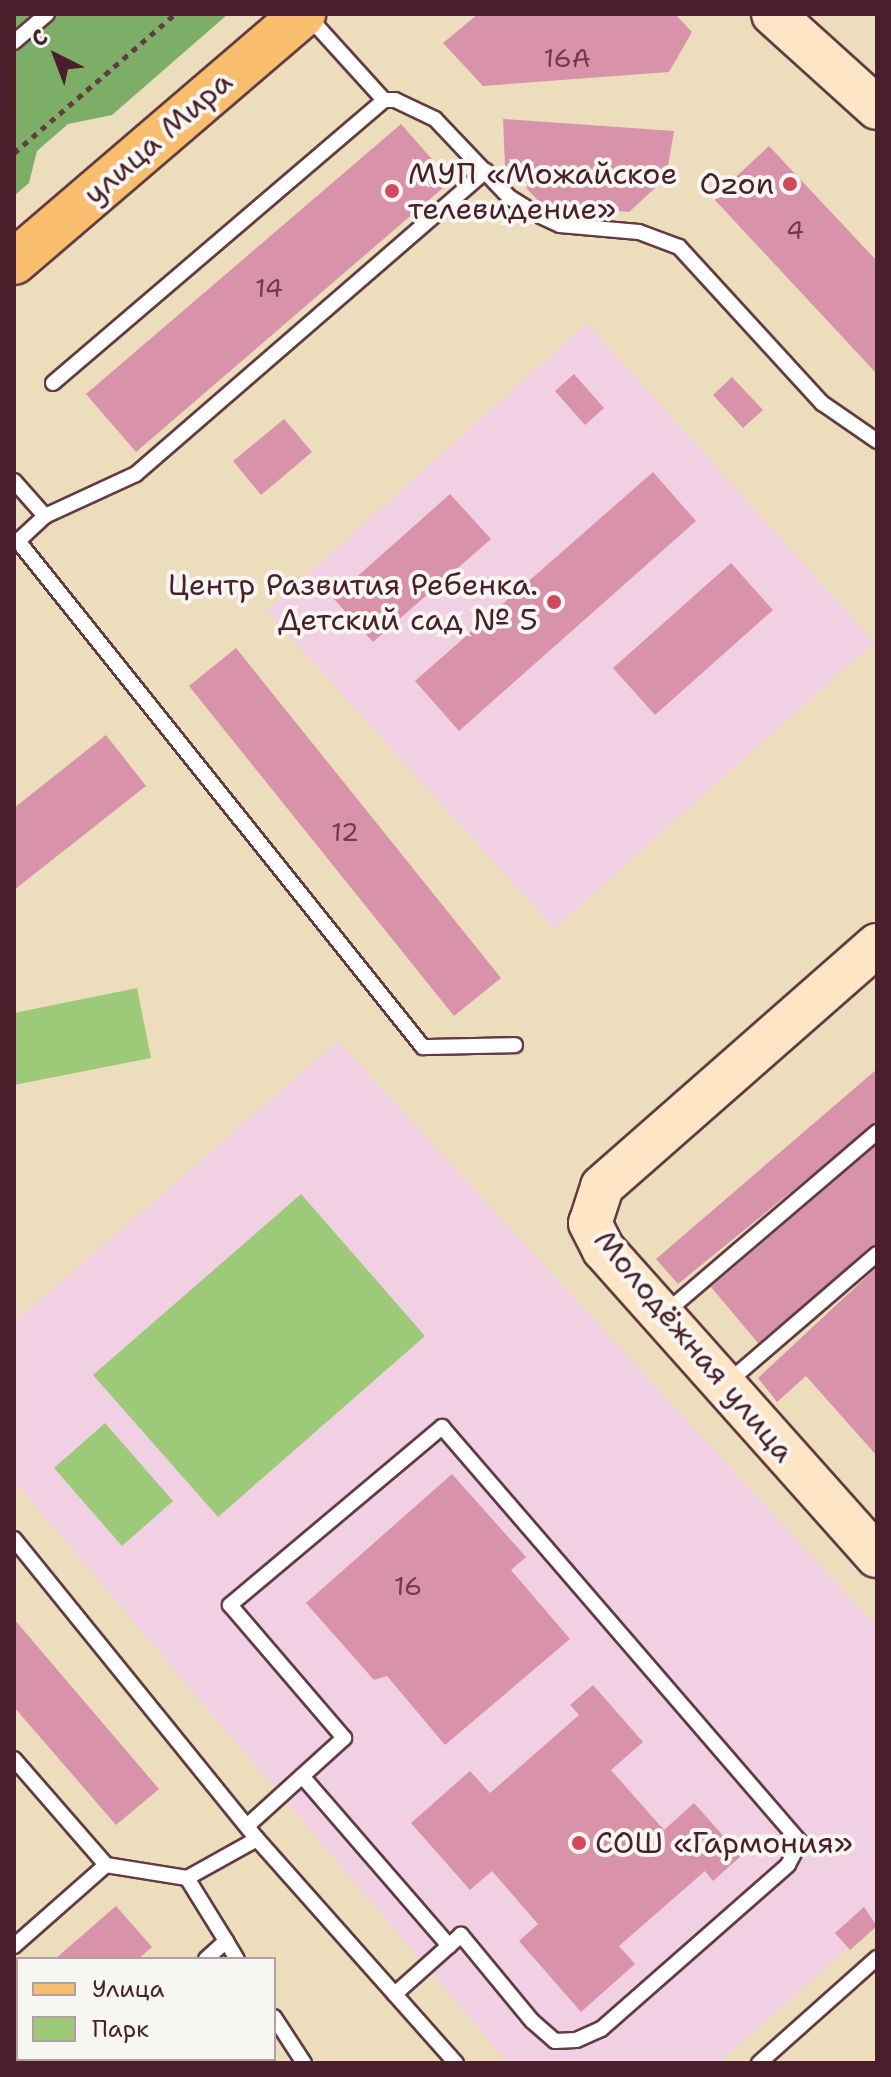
<!DOCTYPE html>
<meta charset="utf-8">
<style>
body{margin:0}
#map{position:relative;width:891px;height:2077px;overflow:hidden;background:#ecdebc;font-family:"Shantell Sans",sans-serif}
div>[style]{position:absolute}
.built>*{inset:0;background:#f1d0e4}
.green>*{inset:0;background:#9cca78}
.forest>*{inset:0;background:#7dae68}
.building>*{inset:0;background:#d893aa}
.path>*{height:5px;margin-top:-2.5px;transform-origin:0;background:repeating-linear-gradient(90deg,#623c41 0 6px,transparent 0 12px)}
.roads{filter:drop-shadow(2px 0 #623c41) drop-shadow(-2px 0 #623c41) drop-shadow(0 2px #623c41) drop-shadow(0 -2px #623c41)}
.lane>*{height:14px;margin:-7px;padding:0 7px;transform-origin:7px;border-radius:7px;background:#fff}
.secondary>*{height:42px;margin:-21px;padding:0 21px;transform-origin:21px;border-radius:21px;background:#fde5c5}
.primary>*{height:44px;margin:-22px;padding:0 22px;transform-origin:22px;border-radius:22px;background:#f9be6d}
.dots>*{width:22px;height:22px;translate:-50% -50%;box-sizing:border-box;border:4px solid #f6f6f2;border-radius:50%}
span{translate:-50% -50%;white-space:nowrap;text-align:center;line-height:1.15;-webkit-text-stroke:8px #f6f6f2;paint-order:stroke}
.number-label{font-size:26px;color:#6e3c4b}
.number-label span{-webkit-text-stroke-width:0}
.street-label{font-size:30px;color:#4a1f2b}
.poi-label{font-size:30px;color:#4a1f2b}
.left{translate:0 -50%;text-align:left}
.right{translate:-100% -50%;text-align:right}
.frame{position:absolute;inset:0;border:16px solid #4a1f2b;pointer-events:none}
.legend{position:absolute;left:16px;top:1957px;width:260px;height:104px;box-sizing:border-box;background:#f6f6f2;border:2px solid #b1a0a2;margin:0;padding:10px 14px;list-style:none;font-size:24px;color:#4a1f2b}
.legend li{display:flex;align-items:center;gap:16px;height:40px}
.legend b{width:40px;border:2px solid #b1a0a2}
.north{position:absolute;left:16px;top:16px;width:80px;height:80px;-webkit-text-stroke:6px #f6f6f2;paint-order:stroke;rotate:318deg;font-size:22px;font-weight:700;line-height:32px;text-align:center;color:#4a1f2b}
.north::after{content:'';display:block;margin:auto;width:28px;height:36px;background:#4a1f2b;clip-path:polygon(50% 0,100% 100%,50% 72%,0 100%)}
</style>
<div id="map">
<div class="built">
<i style="clip-path:polygon(587px 323px,874px 642px,554px 929px,267px 611px)"></i>
<i style="clip-path:polygon(338px 1041px,877px 1627px,877px 1922px,718px 2063px,508px 2063px,14px 1481px,14px 1323px)"></i>
<i style="clip-path:polygon(151px 2059px,271px 2059px,273px 2063px,146px 2063px)"></i>
</div>
<div class="green">
<i style="clip-path:polygon(137px 988px,151px 1058px,14px 1085px,14px 1013px)"></i>
<i style="clip-path:polygon(301px 1194px,425px 1336px,218px 1517px,93px 1375px)"></i>
<i style="clip-path:polygon(105px 1423px,173px 1501px,122px 1546px,54px 1468px)"></i>
</div>
<div class="forest">
<i style="clip-path:polygon(14px 14px,228px 14px,112px 115px,68px 124px,37px 151px,29px 183px,14px 196px)"></i>
</div>
<div class="building">
<i style="clip-path:polygon(478px 14px,675px 14px,692px 32px,669px 72px,483px 86px,443px 43px)"></i>
<i style="clip-path:polygon(503px 119px,674px 131px,666px 178px,629px 212px,541px 204px,505px 165px)"></i>
<i style="clip-path:polygon(401px 124px,451px 181px,136px 452px,86px 394px)"></i>
<i style="clip-path:polygon(769px 146px,877px 261px,877px 374px,713px 198px)"></i>
<i style="clip-path:polygon(574px 374px,604px 408px,585px 425px,555px 391px)"></i>
<i style="clip-path:polygon(732px 377px,763px 410px,743px 428px,713px 395px)"></i>
<i style="clip-path:polygon(284px 419px,312px 452px,261px 495px,233px 461px)"></i>
<i style="clip-path:polygon(653px 472px,696px 521px,459px 731px,415px 681px)"></i>
<i style="clip-path:polygon(450px 494px,491px 539px,373px 642px,333px 598px)"></i>
<i style="clip-path:polygon(731px 563px,773px 610px,655px 715px,613px 668px)"></i>
<i style="clip-path:polygon(236px 648px,501px 978px,454px 1016px,189px 686px)"></i>
<i style="clip-path:polygon(106px 735px,146px 786px,14px 890px,14px 808px)"></i>
<i style="clip-path:polygon(877px 1069px,877px 1122px,678px 1284px,656px 1259px)"></i>
<i style="clip-path:polygon(877px 1145px,877px 1244px,758px 1343px,711px 1287px)"></i>
<i style="clip-path:polygon(877px 1267px,877px 1456px,806px 1376px,777px 1402px,758px 1378px)"></i>
<i style="clip-path:polygon(452px 1474px,526px 1557px,511px 1570px,570px 1639px,445px 1745px,387px 1676px,374px 1680px,306px 1603px)"></i>
<i style="clip-path:polygon(14px 1619px,159px 1789px,116px 1825px,14px 1707px)"></i>
<i style="clip-path:polygon(593px 1685px,643px 1742px,611px 1770px,664px 1830px,694px 1803px,741px 1856px,713px 1881px,705px 1871px,619px 1946px,635px 1964px,581px 2012px,519px 1941px,538px 1924px,492px 1871px,470px 1890px,411px 1823px,470px 1771px,490px 1793px,579px 1715px,570px 1705px)"></i>
<i style="clip-path:polygon(116px 1906px,152px 1947px,138px 1959px,55px 1959px)"></i>
<i style="clip-path:polygon(864px 1907px,877px 1926px,850px 1950px,835px 1933px)"></i>
</div>
<div class="path">
<i style="left:14px;top:153px;width:213px;rotate:-40.8deg"></i>
</div>
<div class="roads">
<div class="lane">
<i style="left:306px;top:14px;width:116px;rotate:47.8deg"></i>
<i style="left:14px;top:42px;width:43px;rotate:-40.3deg"></i>
<i style="left:53px;top:383px;width:435px;rotate:-40.5deg"></i>
<i style="left:384px;top:100px;width:11px"></i>
<i style="left:395px;top:100px;width:44px;rotate:25.4deg"></i>
<i style="left:435px;top:119px;width:108px;rotate:46.5deg"></i>
<i style="left:509px;top:197px;width:32px;rotate:32deg"></i>
<i style="left:536px;top:214px;width:26px;rotate:25deg"></i>
<i style="left:560px;top:225px;width:79px;rotate:5.1deg"></i>
<i style="left:639px;top:232px;width:43px;rotate:20.6deg"></i>
<i style="left:679px;top:247px;width:212px;rotate:47.5deg"></i>
<i style="left:822px;top:403px;width:67px;rotate:34.6deg"></i>
<i style="left:14px;top:481px;width:47px;rotate:48.5deg"></i>
<i style="left:45px;top:516px;width:37px;rotate:137deg"></i>
<i style="left:18px;top:541px;width:648px;rotate:51.33deg"></i>
<i style="left:423px;top:1047px;width:92px;rotate:-1.2deg"></i>
<i style="left:45px;top:516px;width:100px;rotate:-24.8deg"></i>
<i style="left:136px;top:474px;width:463px;rotate:-40.9deg"></i>
<i style="left:665px;top:1313px;width:279px;rotate:-40.5deg"></i>
<i style="left:727px;top:1383px;width:198px;rotate:-40.7deg"></i>
<i style="left:14px;top:1539px;width:386px;rotate:51deg"></i>
<i style="left:257px;top:1839px;width:300px;rotate:48.4deg"></i>
<i style="left:14px;top:1759px;width:140px;rotate:49deg"></i>
<i style="left:106px;top:1865px;width:123px;rotate:138.6deg"></i>
<i style="left:302px;top:1776px;width:225px;rotate:49.1deg"></i>
<i style="left:247px;top:1826px;width:131px;rotate:-42.2deg"></i>
<i style="left:344px;top:1738px;width:175px;rotate:-130.6deg"></i>
<i style="left:230px;top:1605px;width:277px;rotate:-40deg"></i>
<i style="left:442px;top:1427px;width:548px;rotate:49.22deg"></i>
<i style="left:800px;top:1842px;width:26px;rotate:118deg"></i>
<i style="left:788px;top:1865px;width:249px;rotate:138.7deg"></i>
<i style="left:601px;top:2029px;width:27px;rotate:156deg"></i>
<i style="left:576px;top:2040px;width:21px;rotate:177deg"></i>
<i style="left:555px;top:2041px;width:30px;rotate:-139deg"></i>
<i style="left:532px;top:2021px;width:112px;rotate:-129.5deg"></i>
<i style="left:461px;top:1935px;width:89px;rotate:138.2deg"></i>
<i style="left:106px;top:1865px;width:82px;rotate:9.1deg"></i>
<i style="left:187px;top:1878px;width:80px;rotate:-29.1deg"></i>
<i style="left:187px;top:1878px;width:74px;rotate:58.2deg"></i>
<i style="left:206px;top:1959px;width:27px;rotate:-42deg"></i>
<i style="left:226px;top:1941px;width:21px;rotate:59deg"></i>
<i style="left:274px;top:2017px;width:55px;rotate:56.9deg"></i>
<i style="left:92px;top:2063px;width:6px;rotate:-45deg"></i>
<i style="left:759px;top:2063px;width:158px;rotate:-41.7deg"></i>
</div>
<div class="secondary">
<i style="left:773px;top:14px;width:140px;rotate:42.1deg"></i>
<i style="left:877px;top:945px;width:366px;rotate:138.7deg"></i>
<i style="left:602px;top:1187px;width:38px;rotate:108deg"></i>
<i style="left:590px;top:1223px;width:30px;rotate:63deg"></i>
<i style="left:604px;top:1250px;width:410px;rotate:48.3deg"></i>
</div>
<div class="primary">
<i style="left:14px;top:262px;width:381px;rotate:-40.6deg"></i>
</div>
</div>
<div class="dots">
<i style="left:790px;top:184px;background:#d1495b"></i>
<i style="left:392px;top:191px;background:#d1495b"></i>
<i style="left:554px;top:602px;background:#d1495b"></i>
<i style="left:579px;top:1843px;background:#d1495b"></i>
</div>
<div class="number-label">
<span style="left:567px;top:58px">16А</span>
<span style="left:795px;top:230px">4</span>
<span style="left:269px;top:288px">14</span>
<span style="left:345px;top:832px">12</span>
<span style="left:408px;top:1586px">16</span>
</div>
<div class="street-label">
<span style="left:158px;top:138px;rotate:-41deg">улица Мира</span>
<span style="left:694px;top:1346px;rotate:50deg">Молодёжная улица</span>
</div>
<div class="poi-label">
<span class="left" style="left:408px;top:191px">МУП «Можайское<br>телевидение»</span>
<span class="right" style="left:774px;top:184px">Ozon</span>
<span class="right" style="left:538px;top:602px">Центр Развития Ребенка.<br>Детский сад № 5</span>
<span class="left" style="left:595px;top:1843px">СОШ «Гармония»</span>
</div>
<div class="frame"></div>
<ul class="legend">
<li><b style="height:10px;background:#f9be6d"></b>Улица</li>
<li><b style="height:22px;background:#9cca78"></b>Парк</li>
</ul>
<div class="north">С</div>
</div>
